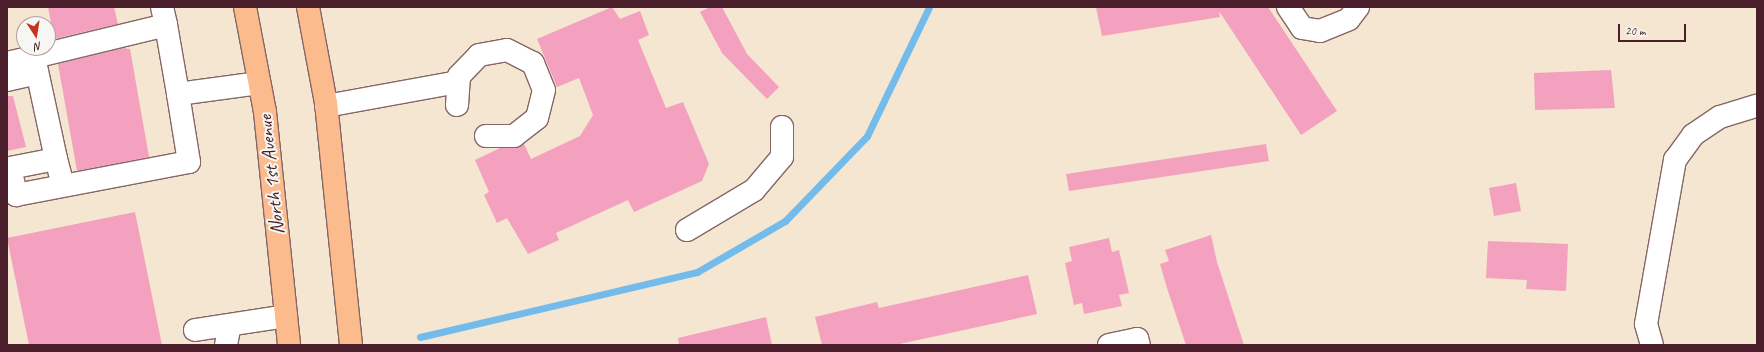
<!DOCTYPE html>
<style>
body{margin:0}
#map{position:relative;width:1764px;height:352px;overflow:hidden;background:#f4e6d1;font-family:Caveat,sans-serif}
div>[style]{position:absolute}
.stream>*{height:7px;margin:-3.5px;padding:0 3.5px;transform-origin:3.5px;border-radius:3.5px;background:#73bbeb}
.building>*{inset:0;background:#f4a1bf}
.roads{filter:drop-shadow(1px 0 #866565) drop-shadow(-1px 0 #866565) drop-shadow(0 1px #866565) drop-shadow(0 -1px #866565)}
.minor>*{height:22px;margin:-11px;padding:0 11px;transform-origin:11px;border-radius:11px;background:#fff}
.major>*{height:22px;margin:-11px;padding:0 11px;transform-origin:11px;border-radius:11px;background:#fbbb8c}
span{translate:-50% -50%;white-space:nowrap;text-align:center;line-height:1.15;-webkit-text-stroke:4px #f6f6f2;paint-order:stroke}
.street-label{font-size:20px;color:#4a1f2b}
.frame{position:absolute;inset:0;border:8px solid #4a1f2b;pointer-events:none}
.north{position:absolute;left:16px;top:16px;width:40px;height:40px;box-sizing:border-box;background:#f6f6f2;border:1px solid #b1a0a2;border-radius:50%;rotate:168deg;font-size:11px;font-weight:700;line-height:16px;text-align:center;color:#4a1f2b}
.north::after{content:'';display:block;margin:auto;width:14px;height:18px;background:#c8321e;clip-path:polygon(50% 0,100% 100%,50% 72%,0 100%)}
.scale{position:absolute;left:1618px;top:24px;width:68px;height:18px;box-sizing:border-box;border:2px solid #4a1f2b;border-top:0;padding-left:5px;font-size:12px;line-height:14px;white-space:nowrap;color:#4a1f2b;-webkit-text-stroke:3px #f6f6f2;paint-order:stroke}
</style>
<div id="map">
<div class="stream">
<i style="left:420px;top:337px;width:285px;rotate:-13.2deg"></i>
<i style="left:697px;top:272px;width:102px;rotate:-30.1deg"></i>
<i style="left:785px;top:221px;width:118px;rotate:-46deg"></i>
<i style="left:867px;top:136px;width:143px;rotate:-64.3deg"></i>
</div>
<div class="building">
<i style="clip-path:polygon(48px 7px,114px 7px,118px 24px,54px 39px)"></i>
<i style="clip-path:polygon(612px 7px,620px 19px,640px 11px,649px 35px,638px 40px,666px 108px,683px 102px,709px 164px,702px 181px,634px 212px,628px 200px,556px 233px,559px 240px,528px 254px,507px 218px,497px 223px,484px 195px,489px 192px,475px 160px,500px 148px,524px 144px,531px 159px,580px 136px,593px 115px,579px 78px,557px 87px,537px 39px)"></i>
<i style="clip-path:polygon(710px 7px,722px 7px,747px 54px,779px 87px,767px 99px,722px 53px,700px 12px)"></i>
<i style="clip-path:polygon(1096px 7px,1268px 7px,1337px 111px,1301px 135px,1219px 11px,1220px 17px,1102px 36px)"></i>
<i style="clip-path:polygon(123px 48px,130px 49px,149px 157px,77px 171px,58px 64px)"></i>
<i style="clip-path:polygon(1611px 70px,1615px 108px,1535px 110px,1534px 73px)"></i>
<i style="clip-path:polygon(7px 96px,13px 96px,26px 147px,7px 151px)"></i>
<i style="clip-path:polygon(1266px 144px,1269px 161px,1069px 191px,1066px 174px)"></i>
<i style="clip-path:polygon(1516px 183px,1521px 211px,1494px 216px,1489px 188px)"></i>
<i style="clip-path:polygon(135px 212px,162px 345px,29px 345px,7px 238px)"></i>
<i style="clip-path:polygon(1211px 235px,1217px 262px,1244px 345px,1186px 345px,1167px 288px,1160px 264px,1169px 261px,1165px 250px)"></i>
<i style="clip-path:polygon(1109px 238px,1112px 252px,1119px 250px,1129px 293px,1119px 295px,1122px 306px,1084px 314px,1082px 303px,1074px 305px,1065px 263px,1072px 261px,1069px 247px)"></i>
<i style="clip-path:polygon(1488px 241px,1568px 244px,1566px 291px,1526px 289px,1527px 280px,1486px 278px)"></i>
<i style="clip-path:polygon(1028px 275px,1037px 314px,895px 345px,822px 345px,815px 317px,877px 302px,879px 308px)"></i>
<i style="clip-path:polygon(766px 317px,772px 345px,679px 345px,678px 338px)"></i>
</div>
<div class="roads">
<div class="minor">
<i style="left:162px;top:7px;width:18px;rotate:77deg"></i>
<i style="left:1288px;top:7px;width:25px;rotate:56deg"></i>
<i style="left:1302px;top:28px;width:18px;rotate:9deg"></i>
<i style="left:1320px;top:31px;width:31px;rotate:-22deg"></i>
<i style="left:1349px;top:19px;width:15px;rotate:-53deg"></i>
<i style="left:34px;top:57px;width:136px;rotate:-13.6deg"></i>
<i style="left:166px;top:25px;width:70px;rotate:80.1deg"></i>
<i style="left:7px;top:63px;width:28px;rotate:-13deg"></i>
<i style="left:34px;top:57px;width:104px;rotate:77.8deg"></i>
<i style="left:7px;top:80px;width:31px;rotate:-13deg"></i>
<i style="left:457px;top:105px;width:29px;rotate:-86deg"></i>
<i style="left:459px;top:76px;width:29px;rotate:-46deg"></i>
<i style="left:479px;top:55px;width:28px;rotate:-10deg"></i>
<i style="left:507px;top:50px;width:29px;rotate:27deg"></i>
<i style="left:533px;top:63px;width:29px;rotate:68deg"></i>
<i style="left:544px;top:90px;width:29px;rotate:104deg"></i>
<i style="left:537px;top:118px;width:29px;rotate:142deg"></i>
<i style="left:514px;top:136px;width:28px;rotate:180deg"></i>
<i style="left:326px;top:106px;width:134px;rotate:-10.3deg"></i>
<i style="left:63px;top:185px;width:27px;rotate:-105deg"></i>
<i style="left:56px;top:159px;width:47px;rotate:168.9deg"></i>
<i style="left:10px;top:168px;width:28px;rotate:77deg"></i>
<i style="left:16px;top:195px;width:176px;rotate:-10.8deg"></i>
<i style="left:189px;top:162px;width:69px;rotate:-99.2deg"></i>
<i style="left:178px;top:94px;width:82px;rotate:-7.7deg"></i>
<i style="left:687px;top:230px;width:78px;rotate:-30.8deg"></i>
<i style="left:754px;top:190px;width:43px;rotate:-49.7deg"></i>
<i style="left:782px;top:157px;width:30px;rotate:-90deg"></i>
<i style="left:195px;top:330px;width:92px;rotate:-8.7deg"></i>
<i style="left:226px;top:345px;width:20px;rotate:-79deg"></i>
<i style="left:1109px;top:345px;width:29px;rotate:-12deg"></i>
<i style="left:1137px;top:339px;width:6px;rotate:72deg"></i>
<i style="left:1652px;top:345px;width:22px;rotate:-106deg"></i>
<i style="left:1646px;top:324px;width:167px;rotate:-80deg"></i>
<i style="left:1675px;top:160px;width:31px;rotate:-54deg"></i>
<i style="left:1693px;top:135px;width:32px;rotate:-34deg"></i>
<i style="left:1720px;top:117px;width:39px;rotate:-17deg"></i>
</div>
<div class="major">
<i style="left:245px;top:7px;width:107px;rotate:79.2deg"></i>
<i style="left:265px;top:112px;width:234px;rotate:84.1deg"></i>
<i style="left:308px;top:7px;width:98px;rotate:79.4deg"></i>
<i style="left:326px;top:103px;width:243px;rotate:84.1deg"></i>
</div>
</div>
<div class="street-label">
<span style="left:271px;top:175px;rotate:-96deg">North 1st Avenue</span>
</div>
<div class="frame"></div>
<div class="north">N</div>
<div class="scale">20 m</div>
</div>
